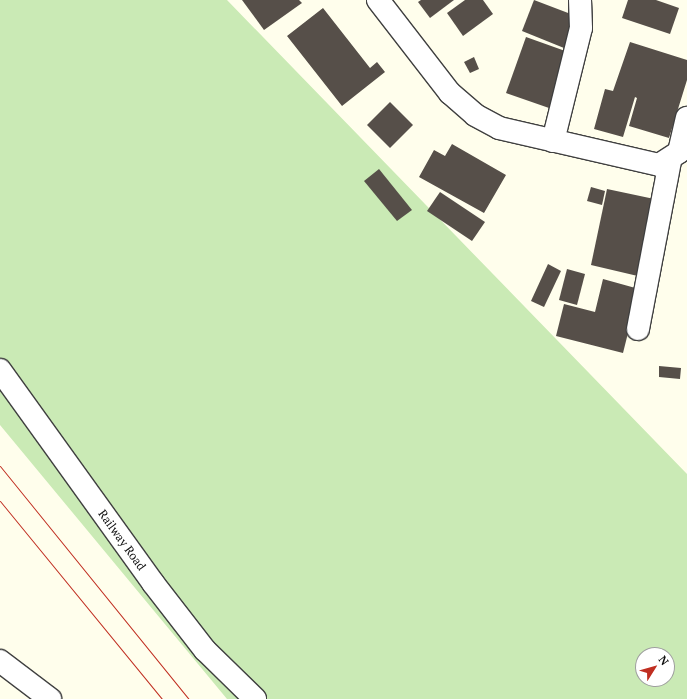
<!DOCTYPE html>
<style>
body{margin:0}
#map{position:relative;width:687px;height:699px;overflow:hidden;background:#fffeec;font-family:"PT Serif",serif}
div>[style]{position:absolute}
.green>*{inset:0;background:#caeab5}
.building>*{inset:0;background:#564f49}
.roads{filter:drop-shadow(1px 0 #404040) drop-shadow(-1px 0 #404040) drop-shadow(0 1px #404040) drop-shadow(0 -1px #404040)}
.street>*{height:22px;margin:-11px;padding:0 11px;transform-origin:11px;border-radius:11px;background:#fff}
.tram>*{height:1px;margin:-0.5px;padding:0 0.5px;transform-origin:0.5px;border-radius:0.5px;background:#c02e21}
span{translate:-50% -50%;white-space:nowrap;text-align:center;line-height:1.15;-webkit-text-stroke:4px #fff;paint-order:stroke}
.street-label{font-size:12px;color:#0d0d0d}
.north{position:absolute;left:635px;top:647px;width:40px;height:40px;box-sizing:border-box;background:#fff;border:1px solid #9e9e9e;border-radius:50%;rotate:53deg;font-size:11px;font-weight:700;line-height:16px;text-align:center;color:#0d0d0d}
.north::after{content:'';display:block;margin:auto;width:14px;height:18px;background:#c02e21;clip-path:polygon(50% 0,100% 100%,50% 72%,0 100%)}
</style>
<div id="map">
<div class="green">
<i style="clip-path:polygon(evenodd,0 0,227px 0,687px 474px,687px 699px,227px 699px,0 425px,0 0,643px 655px,667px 655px,667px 679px,643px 679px,643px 655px)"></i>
</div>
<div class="building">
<i style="clip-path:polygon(242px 0,299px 0,302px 3px,264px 30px)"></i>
<i style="clip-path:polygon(421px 0,454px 0,430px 18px,418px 2px)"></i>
<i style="clip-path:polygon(465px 0,483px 0,493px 14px,463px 36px,447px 13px)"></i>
<i style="clip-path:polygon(534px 0,576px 16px,564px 48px,522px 31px)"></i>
<i style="clip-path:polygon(628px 0,656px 0,679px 8px,670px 34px,622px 18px)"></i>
<i style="clip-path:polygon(323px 8px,370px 68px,377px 62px,385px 72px,342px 106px,287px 36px)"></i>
<i style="clip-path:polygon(526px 37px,568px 52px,549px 108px,506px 93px)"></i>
<i style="clip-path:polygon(630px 42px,687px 60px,687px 80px,669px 138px,629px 126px,637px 98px,635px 97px,623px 137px,594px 129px,605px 89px,613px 91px)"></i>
<i style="clip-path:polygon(474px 57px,479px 69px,470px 73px,464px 62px)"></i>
<i style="clip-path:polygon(390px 102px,413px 125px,390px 148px,367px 125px)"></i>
<i style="clip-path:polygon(452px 144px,506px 175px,484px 213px,419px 177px,434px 150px,445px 156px)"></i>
<i style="clip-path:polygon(379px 169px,412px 210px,397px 221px,364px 181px)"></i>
<i style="clip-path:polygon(591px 187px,605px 191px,602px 205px,587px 201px)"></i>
<i style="clip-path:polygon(607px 189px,659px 200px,642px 277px,591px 265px)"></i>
<i style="clip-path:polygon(440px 192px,485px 222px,472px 241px,427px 211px)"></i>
<i style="clip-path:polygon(548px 264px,561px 271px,544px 307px,531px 301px)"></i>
<i style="clip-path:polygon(567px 269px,585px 274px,577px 305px,559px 300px)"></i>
<i style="clip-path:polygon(603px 279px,639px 289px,623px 353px,556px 336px,564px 304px,595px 312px)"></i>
<i style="clip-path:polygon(659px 366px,681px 368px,680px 379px,659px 377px)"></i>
</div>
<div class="roads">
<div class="street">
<i style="left:378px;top:0;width:118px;rotate:52.3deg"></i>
<i style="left:450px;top:93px;width:33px;rotate:41deg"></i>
<i style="left:475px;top:115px;width:27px;rotate:28deg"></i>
<i style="left:499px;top:128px;width:164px;rotate:13deg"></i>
<i style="left:659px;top:165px;width:24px;rotate:-33deg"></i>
<i style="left:679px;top:152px;width:35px;rotate:-77deg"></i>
<i style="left:553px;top:141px;width:116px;rotate:-76.1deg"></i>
<i style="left:581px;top:28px;width:28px;rotate:-92deg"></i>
<i style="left:638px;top:329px;width:171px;rotate:-79.2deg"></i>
<i style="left:0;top:370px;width:262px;rotate:54.3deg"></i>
<i style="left:153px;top:583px;width:85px;rotate:52.2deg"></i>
<i style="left:205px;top:650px;width:70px;rotate:44.4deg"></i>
<i style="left:0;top:661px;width:63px;rotate:37.2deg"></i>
</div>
</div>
<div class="tram">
<i style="left:0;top:466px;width:300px;rotate:51deg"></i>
<i style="left:0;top:501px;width:256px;rotate:50.7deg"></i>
</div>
<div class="street-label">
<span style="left:122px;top:540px;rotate:54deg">Railway Road</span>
</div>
<div class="north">N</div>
</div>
